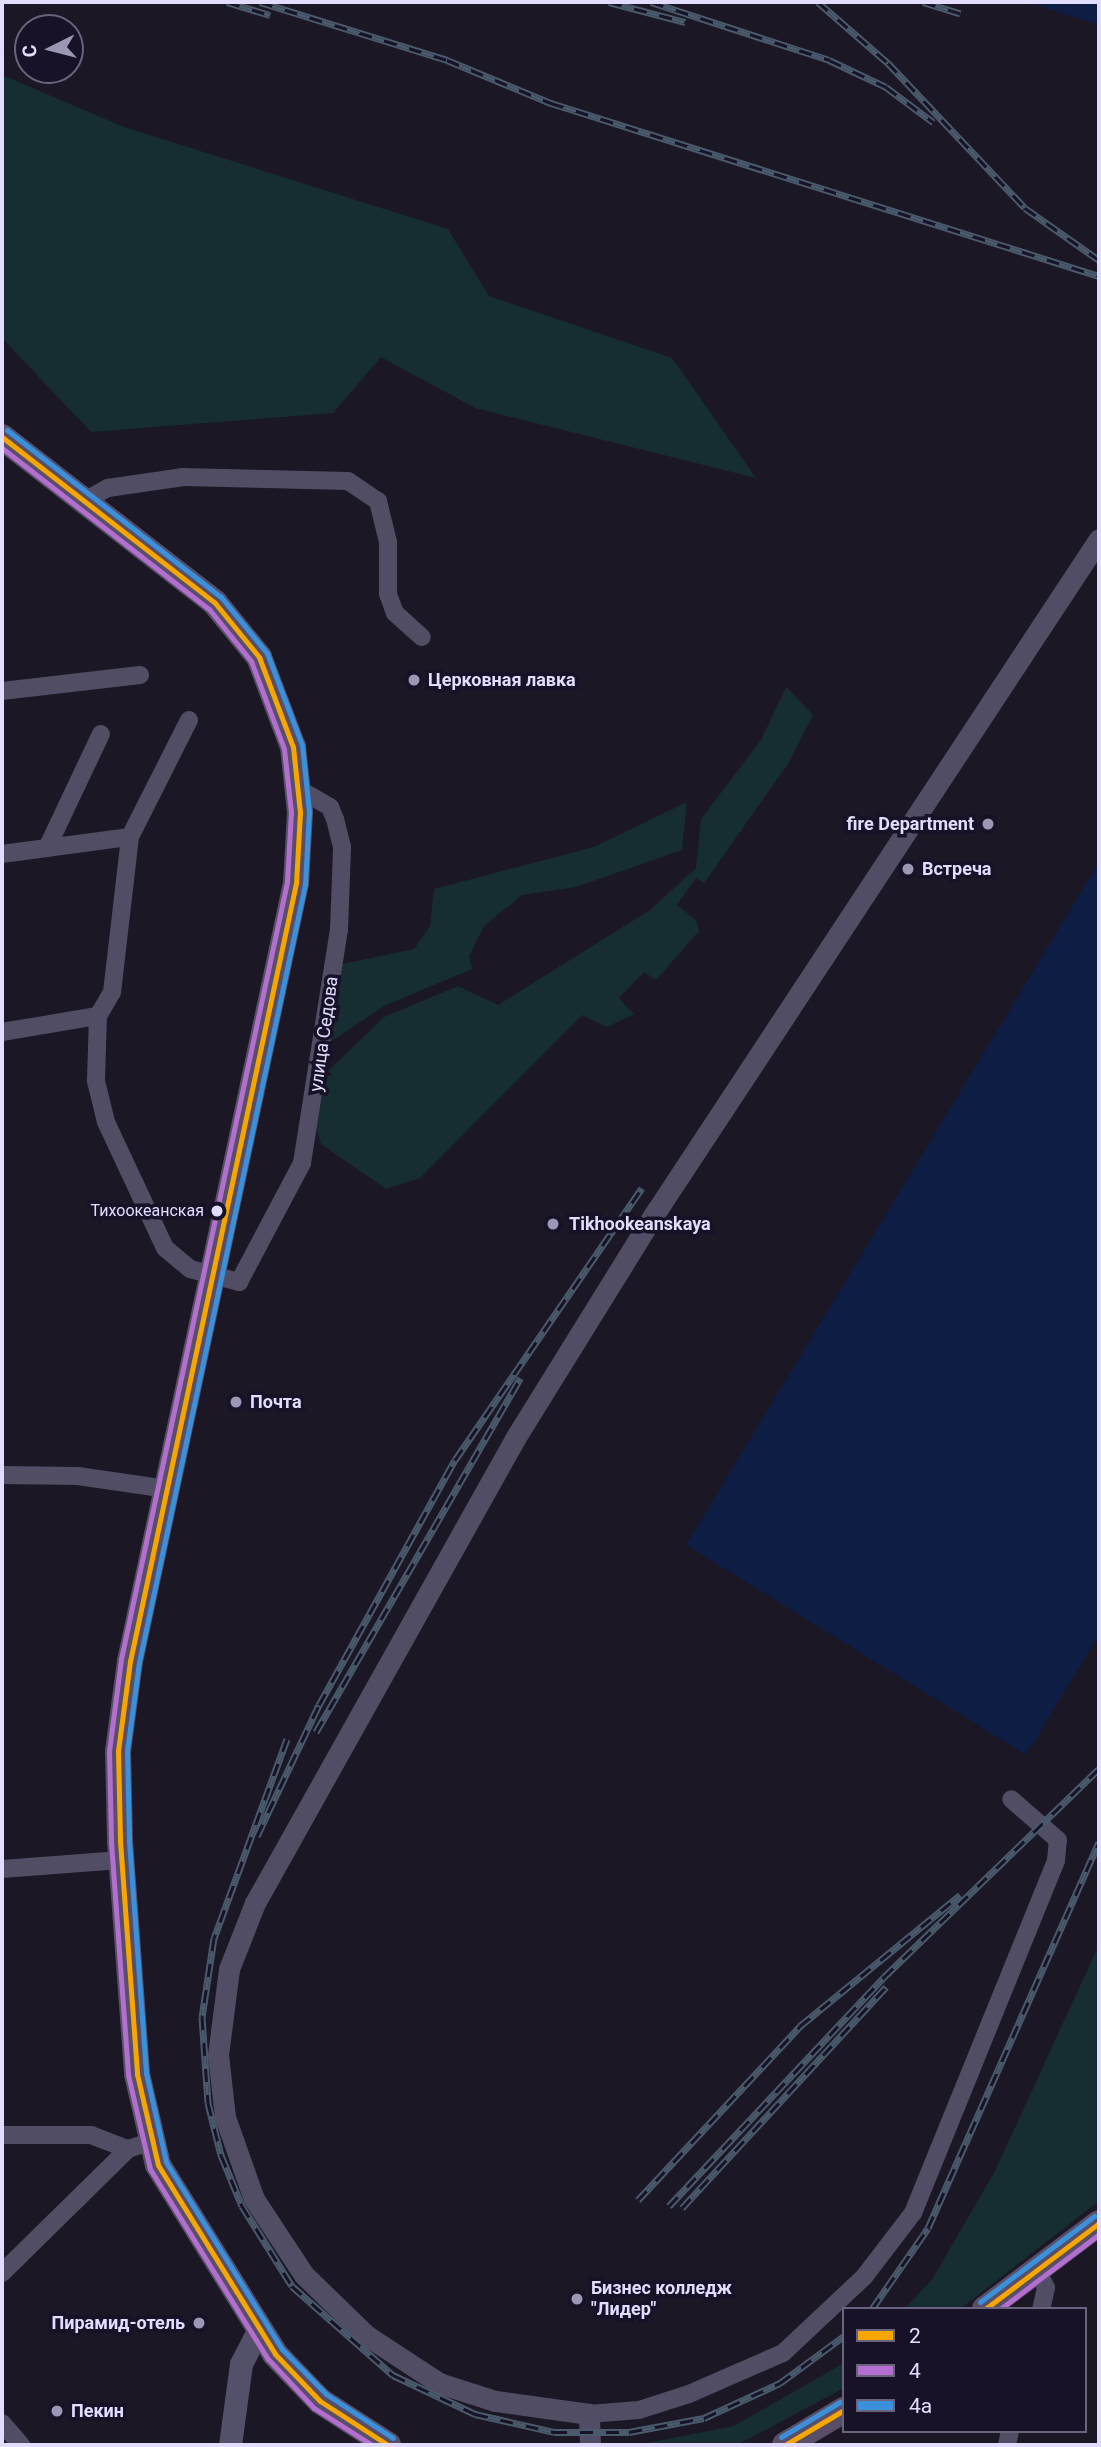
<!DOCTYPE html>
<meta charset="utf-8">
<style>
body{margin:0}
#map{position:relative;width:1101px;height:2447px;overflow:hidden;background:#1b1724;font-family:Roboto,sans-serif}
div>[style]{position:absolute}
.green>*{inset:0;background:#162e31}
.water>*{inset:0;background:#0e1d44}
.minor>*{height:18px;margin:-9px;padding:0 9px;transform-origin:9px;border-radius:9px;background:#504d64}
.tertiary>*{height:21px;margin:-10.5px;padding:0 10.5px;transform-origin:10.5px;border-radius:10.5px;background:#504d64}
.secondary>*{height:23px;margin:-11.5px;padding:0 11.5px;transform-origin:11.5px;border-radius:11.5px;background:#53506a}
.primary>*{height:26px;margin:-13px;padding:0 13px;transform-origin:13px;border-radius:13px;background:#594e68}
.rail>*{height:7px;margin-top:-3.5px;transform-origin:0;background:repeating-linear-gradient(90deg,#181229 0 13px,#495a6c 0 26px);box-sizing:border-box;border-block:2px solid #495a6c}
.bus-1>*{height:5px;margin:-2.5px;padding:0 2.5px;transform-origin:2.5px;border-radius:2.5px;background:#f7a600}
.bus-2>*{height:5px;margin:-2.5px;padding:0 2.5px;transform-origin:2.5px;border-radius:2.5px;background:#b36fd0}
.bus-3>*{height:5px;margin:-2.5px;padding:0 2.5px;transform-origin:2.5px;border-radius:2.5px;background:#3a90db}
.dots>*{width:19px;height:19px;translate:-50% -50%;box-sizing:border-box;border:4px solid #181229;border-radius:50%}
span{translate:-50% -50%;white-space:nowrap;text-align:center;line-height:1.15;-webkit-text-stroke:7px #181229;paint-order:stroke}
.bus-label{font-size:16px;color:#e2dcfe}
.right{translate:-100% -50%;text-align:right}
.poi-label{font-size:18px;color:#e2dcfe;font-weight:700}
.left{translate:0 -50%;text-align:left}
.street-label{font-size:18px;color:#e2dcfe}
.frame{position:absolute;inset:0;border:4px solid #e2dcfe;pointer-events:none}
.legend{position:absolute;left:842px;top:2307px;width:245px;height:126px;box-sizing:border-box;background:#181229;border:2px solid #69637e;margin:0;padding:9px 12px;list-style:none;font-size:21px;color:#e2dcfe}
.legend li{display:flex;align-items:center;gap:14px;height:35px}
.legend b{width:35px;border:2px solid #69637e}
.north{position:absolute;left:14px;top:14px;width:70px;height:70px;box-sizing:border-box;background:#181229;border:2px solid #69637e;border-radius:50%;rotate:264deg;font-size:19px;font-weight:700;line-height:28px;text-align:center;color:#e2dcfe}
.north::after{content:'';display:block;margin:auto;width:24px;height:32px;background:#9c97b2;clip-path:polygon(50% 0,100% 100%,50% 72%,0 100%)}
</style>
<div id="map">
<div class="green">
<i style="clip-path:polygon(2px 75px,124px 127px,448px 229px,489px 296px,672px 358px,756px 478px,475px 408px,381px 357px,333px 413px,91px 432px,2px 338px)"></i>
<i style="clip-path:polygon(786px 687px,813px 715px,788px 764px,704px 883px,696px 878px,677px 905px,696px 920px,699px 931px,656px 980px,644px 972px,619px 998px,634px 1014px,607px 1027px,582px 1015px,420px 1178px,386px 1189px,321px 1144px,316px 1128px,327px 1072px,384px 1017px,458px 986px,498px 1005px,650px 910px,696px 868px,701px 819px,761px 740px)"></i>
<i style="clip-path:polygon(687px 802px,682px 850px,576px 887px,522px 895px,484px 926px,469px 956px,472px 969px,384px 1006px,329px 1043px,342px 964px,414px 949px,430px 926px,434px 889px,594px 847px)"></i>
<i style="clip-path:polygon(1099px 1945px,1099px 2201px,960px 2309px,905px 2309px,933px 2278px,995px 2171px)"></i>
<i style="clip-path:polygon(844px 2363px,844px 2388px,737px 2445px,637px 2445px,734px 2426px)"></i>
</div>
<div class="water">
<i style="clip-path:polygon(1027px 2px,1099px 2px,1099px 25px)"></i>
<i style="clip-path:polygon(1099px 862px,1099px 1635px,1026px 1755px,686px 1545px)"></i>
</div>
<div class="minor">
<i style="left:86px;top:500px;width:25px;rotate:-29deg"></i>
<i style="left:108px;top:488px;width:76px;rotate:-8.3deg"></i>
<i style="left:183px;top:477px;width:165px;rotate:1.4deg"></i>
<i style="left:348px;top:481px;width:36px;rotate:34deg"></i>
<i style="left:378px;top:501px;width:42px;rotate:76.3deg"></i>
<i style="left:388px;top:542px;width:52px;rotate:90deg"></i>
<i style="left:388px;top:594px;width:20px;rotate:70deg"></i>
<i style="left:395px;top:613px;width:36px;rotate:42deg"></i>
<i style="left:2px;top:691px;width:139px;rotate:-6.6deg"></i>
<i style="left:189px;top:720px;width:131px;rotate:116.8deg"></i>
<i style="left:130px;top:837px;width:156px;rotate:96.6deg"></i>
<i style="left:112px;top:992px;width:28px;rotate:120deg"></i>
<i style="left:98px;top:1016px;width:65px;rotate:91.8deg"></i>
<i style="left:96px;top:1081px;width:42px;rotate:76.3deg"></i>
<i style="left:106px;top:1122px;width:139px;rotate:64.9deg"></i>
<i style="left:165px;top:1248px;width:33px;rotate:40deg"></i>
<i style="left:190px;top:1269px;width:51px;rotate:14.9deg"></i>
<i style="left:239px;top:1282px;width:135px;rotate:-62.1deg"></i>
<i style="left:302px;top:1163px;width:236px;rotate:-81deg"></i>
<i style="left:339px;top:930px;width:83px;rotate:-87.9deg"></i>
<i style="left:342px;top:847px;width:29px;rotate:-104deg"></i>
<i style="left:335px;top:819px;width:13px;rotate:-113deg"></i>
<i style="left:330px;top:807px;width:36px;rotate:-150deg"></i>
<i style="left:47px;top:848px;width:126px;rotate:-64.7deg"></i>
<i style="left:2px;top:854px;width:129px;rotate:-7.6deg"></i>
<i style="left:2px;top:1032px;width:97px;rotate:-9.5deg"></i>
<i style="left:2px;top:1475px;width:76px;rotate:0.8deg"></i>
<i style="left:78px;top:1476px;width:90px;rotate:8.3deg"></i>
<i style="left:2px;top:1869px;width:119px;rotate:-4.3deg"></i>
<i style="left:2px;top:2135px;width:89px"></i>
<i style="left:91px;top:2135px;width:40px;rotate:21deg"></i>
<i style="left:1037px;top:2270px;width:20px;rotate:63deg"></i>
<i style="left:1046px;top:2288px;width:22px;rotate:103deg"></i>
<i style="left:2px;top:2273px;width:177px;rotate:-44.5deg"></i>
<i style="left:128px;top:2149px;width:22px;rotate:-18deg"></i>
<i style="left:589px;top:2414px;width:50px;rotate:-4.6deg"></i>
<i style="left:639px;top:2410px;width:52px;rotate:-17.7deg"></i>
<i style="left:689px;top:2394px;width:103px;rotate:-23.6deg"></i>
<i style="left:783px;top:2353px;width:111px;rotate:-43.2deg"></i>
<i style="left:864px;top:2277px;width:81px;rotate:-52.6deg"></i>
<i style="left:913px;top:2213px;width:380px;rotate:-67.9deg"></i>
<i style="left:1056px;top:1861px;width:21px;rotate:-85deg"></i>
<i style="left:1058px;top:1840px;width:62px;rotate:-138.9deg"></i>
<i style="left:2px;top:2423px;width:29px;rotate:49deg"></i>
<i style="left:1007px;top:2445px;width:14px;rotate:-78deg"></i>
</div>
<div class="tertiary">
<i style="left:590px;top:2445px;width:31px;rotate:-92deg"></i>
<i style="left:589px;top:2414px;width:95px;rotate:-172.1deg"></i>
<i style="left:495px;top:2401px;width:59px;rotate:-162.2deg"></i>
<i style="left:439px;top:2383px;width:87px;rotate:-146.7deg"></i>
<i style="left:366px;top:2335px;width:86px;rotate:-135.9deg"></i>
<i style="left:304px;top:2275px;width:91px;rotate:-123.3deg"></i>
<i style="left:254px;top:2199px;width:87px;rotate:-109.5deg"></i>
<i style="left:225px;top:2117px;width:62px;rotate:-96.4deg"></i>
<i style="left:218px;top:2055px;width:87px;rotate:-82.7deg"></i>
<i style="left:229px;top:1969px;width:71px;rotate:-68.5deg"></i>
<i style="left:255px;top:1903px;width:534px;rotate:-60.75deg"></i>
<i style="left:516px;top:1437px;width:267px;rotate:-58.2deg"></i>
<i style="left:657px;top:1210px;width:803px;rotate:-56.63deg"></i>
</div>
<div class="secondary">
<i style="left:230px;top:2445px;width:82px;rotate:-82.3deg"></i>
<i style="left:241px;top:2364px;width:38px;rotate:-63deg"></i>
</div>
<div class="primary">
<i style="left:2px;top:437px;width:270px;rotate:37.9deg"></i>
<i style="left:215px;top:603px;width:70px;rotate:50.8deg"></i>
<i style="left:259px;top:657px;width:96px;rotate:69.3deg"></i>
<i style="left:293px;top:747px;width:65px;rotate:83.9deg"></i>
<i style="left:300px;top:812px;width:71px;rotate:93.2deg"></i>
<i style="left:296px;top:883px;width:796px;rotate:102.04deg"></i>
<i style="left:130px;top:1661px;width:91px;rotate:97.6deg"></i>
<i style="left:118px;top:1751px;width:90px;rotate:88.7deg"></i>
<i style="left:120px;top:1841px;width:234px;rotate:85.8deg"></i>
<i style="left:137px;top:2074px;width:93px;rotate:77deg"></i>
<i style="left:158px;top:2165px;width:222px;rotate:58.2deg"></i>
<i style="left:275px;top:2354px;width:65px;rotate:46.2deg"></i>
<i style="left:320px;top:2401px;width:81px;rotate:32.9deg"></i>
<i style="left:985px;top:2309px;width:143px;rotate:-37deg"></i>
<i style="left:785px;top:2445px;width:69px;rotate:-30.7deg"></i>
</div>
<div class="rail">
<i style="left:227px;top:2px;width:45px;rotate:16.8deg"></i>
<i style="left:260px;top:2px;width:196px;rotate:17.2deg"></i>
<i style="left:447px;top:60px;width:113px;rotate:22.5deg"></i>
<i style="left:551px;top:103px;width:575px;rotate:17.52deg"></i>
<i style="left:609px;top:2px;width:79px;rotate:14.7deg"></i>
<i style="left:651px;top:2px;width:187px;rotate:18deg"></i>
<i style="left:829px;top:60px;width:63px;rotate:25.3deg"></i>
<i style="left:886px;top:87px;width:59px;rotate:36.7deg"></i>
<i style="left:818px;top:2px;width:93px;rotate:41.1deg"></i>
<i style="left:888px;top:63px;width:199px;rotate:46.6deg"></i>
<i style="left:1025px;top:208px;width:90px;rotate:35.1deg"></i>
<i style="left:923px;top:2px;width:39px;rotate:17deg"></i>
<i style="left:316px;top:1732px;width:409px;rotate:-60deg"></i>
<i style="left:287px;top:1739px;width:212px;rotate:110.1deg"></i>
<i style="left:214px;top:1938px;width:80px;rotate:98.6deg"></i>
<i style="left:202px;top:2017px;width:86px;rotate:86deg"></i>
<i style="left:208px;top:2103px;width:54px;rotate:76deg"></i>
<i style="left:221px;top:2155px;width:55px;rotate:67.6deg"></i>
<i style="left:242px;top:2206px;width:94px;rotate:58deg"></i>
<i style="left:292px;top:2286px;width:135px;rotate:41.4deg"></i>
<i style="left:393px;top:2375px;width:91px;rotate:25.4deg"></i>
<i style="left:475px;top:2414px;width:81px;rotate:12.8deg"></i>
<i style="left:554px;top:2432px;width:75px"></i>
<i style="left:629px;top:2432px;width:76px;rotate:-10.6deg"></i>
<i style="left:704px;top:2418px;width:84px;rotate:-24.7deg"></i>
<i style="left:780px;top:2383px;width:79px;rotate:-36.3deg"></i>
<i style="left:257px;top:1836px;width:145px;rotate:-64.7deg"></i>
<i style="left:319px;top:1705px;width:280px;rotate:-61deg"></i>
<i style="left:455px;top:1460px;width:330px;rotate:-55.5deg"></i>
<i style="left:638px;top:2200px;width:238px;rotate:-47deg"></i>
<i style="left:800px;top:2026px;width:207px;rotate:-39.3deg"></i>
<i style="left:669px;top:2206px;width:314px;rotate:-46.8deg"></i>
<i style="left:884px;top:1977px;width:299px;rotate:-44.1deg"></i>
<i style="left:682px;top:2208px;width:301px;rotate:-47.3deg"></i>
<i style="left:872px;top:2309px;width:98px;rotate:-55.3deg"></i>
<i style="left:928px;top:2228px;width:422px;rotate:-66.1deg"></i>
</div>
<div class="bus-1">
<i style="left:2px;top:437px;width:270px;rotate:37.9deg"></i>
<i style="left:215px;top:603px;width:70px;rotate:50.8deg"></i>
<i style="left:259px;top:657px;width:96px;rotate:69.3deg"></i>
<i style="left:293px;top:747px;width:65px;rotate:83.9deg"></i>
<i style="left:300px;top:812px;width:71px;rotate:93.2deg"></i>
<i style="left:296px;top:883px;width:796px;rotate:102.04deg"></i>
<i style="left:130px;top:1661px;width:91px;rotate:97.6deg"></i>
<i style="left:118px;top:1751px;width:90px;rotate:88.7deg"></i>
<i style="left:120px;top:1841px;width:234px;rotate:85.8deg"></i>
<i style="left:137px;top:2074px;width:93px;rotate:77deg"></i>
<i style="left:158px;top:2165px;width:222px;rotate:58.2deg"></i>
<i style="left:275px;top:2354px;width:65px;rotate:46.2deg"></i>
<i style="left:320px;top:2401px;width:81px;rotate:32.9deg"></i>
<i style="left:985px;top:2309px;width:143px;rotate:-37deg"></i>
<i style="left:785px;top:2445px;width:69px;rotate:-30.7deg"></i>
</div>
<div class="bus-2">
<i style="left:2px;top:448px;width:262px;rotate:37.9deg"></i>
<i style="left:209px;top:609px;width:67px;rotate:51.1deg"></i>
<i style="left:251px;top:661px;width:94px;rotate:69.4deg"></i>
<i style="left:284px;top:749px;width:63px;rotate:83.7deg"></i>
<i style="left:291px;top:812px;width:70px;rotate:93.3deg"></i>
<i style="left:287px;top:882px;width:795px;rotate:102.06deg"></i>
<i style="left:121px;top:1659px;width:93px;rotate:97.4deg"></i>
<i style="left:109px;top:1751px;width:91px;rotate:88.7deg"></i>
<i style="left:111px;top:1842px;width:234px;rotate:85.8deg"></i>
<i style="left:128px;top:2075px;width:97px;rotate:76.8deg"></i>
<i style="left:150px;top:2169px;width:224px;rotate:58.2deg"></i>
<i style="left:268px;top:2359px;width:67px;rotate:46.8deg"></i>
<i style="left:314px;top:2408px;width:69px;rotate:32.5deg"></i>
<i style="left:1000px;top:2309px;width:124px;rotate:-37.1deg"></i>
</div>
<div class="bus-3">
<i style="left:7px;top:430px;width:271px;rotate:38deg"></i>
<i style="left:221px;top:597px;width:72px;rotate:50.6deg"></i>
<i style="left:267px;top:653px;width:98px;rotate:69.2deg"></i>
<i style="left:302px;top:745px;width:67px;rotate:84deg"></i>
<i style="left:309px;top:812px;width:72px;rotate:93.2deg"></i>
<i style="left:305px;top:884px;width:796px;rotate:102.04deg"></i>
<i style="left:139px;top:1662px;width:90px;rotate:97.7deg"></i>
<i style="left:127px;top:1751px;width:90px;rotate:88.7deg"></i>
<i style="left:129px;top:1841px;width:233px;rotate:85.8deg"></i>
<i style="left:146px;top:2073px;width:91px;rotate:77.3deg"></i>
<i style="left:166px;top:2162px;width:220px;rotate:58.2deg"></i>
<i style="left:282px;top:2349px;width:63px;rotate:45.6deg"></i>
<i style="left:326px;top:2394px;width:80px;rotate:33.3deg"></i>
<i style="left:980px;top:2302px;width:143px;rotate:-37deg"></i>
<i style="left:781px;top:2437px;width:69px;rotate:-30.7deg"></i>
</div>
<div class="dots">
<i style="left:414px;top:680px;background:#9c97b2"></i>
<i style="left:988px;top:824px;background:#9c97b2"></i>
<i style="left:908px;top:869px;background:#9c97b2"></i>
<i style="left:217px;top:1211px;background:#e2dcfe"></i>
<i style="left:553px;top:1224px;background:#9c97b2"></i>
<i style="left:236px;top:1402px;background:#9c97b2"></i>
<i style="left:577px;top:2299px;background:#9c97b2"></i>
<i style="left:199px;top:2323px;background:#9c97b2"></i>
<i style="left:57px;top:2411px;background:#9c97b2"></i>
</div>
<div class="bus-label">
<span class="right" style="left:204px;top:1211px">Тихоокеанская</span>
</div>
<div class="poi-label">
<span class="left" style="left:428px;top:680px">Церковная лавка</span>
<span class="right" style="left:974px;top:824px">fire Department</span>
<span class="left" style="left:922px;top:869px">Встреча</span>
<span class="left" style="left:569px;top:1224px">Tikhookeanskaya</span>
<span class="left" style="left:250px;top:1402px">Почта</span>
<span class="left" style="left:591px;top:2299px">Бизнес колледж<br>"Лидер"</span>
<span class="right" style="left:185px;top:2323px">Пирамид-отель</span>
<span class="left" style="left:71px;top:2411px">Пекин</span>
</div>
<div class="street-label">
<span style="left:324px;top:1034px;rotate:-82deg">улица Седова</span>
</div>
<div class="frame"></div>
<ul class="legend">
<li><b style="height:9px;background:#f7a600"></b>2</li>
<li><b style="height:9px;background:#b36fd0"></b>4</li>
<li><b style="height:9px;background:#3a90db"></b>4а</li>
</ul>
<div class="north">С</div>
</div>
